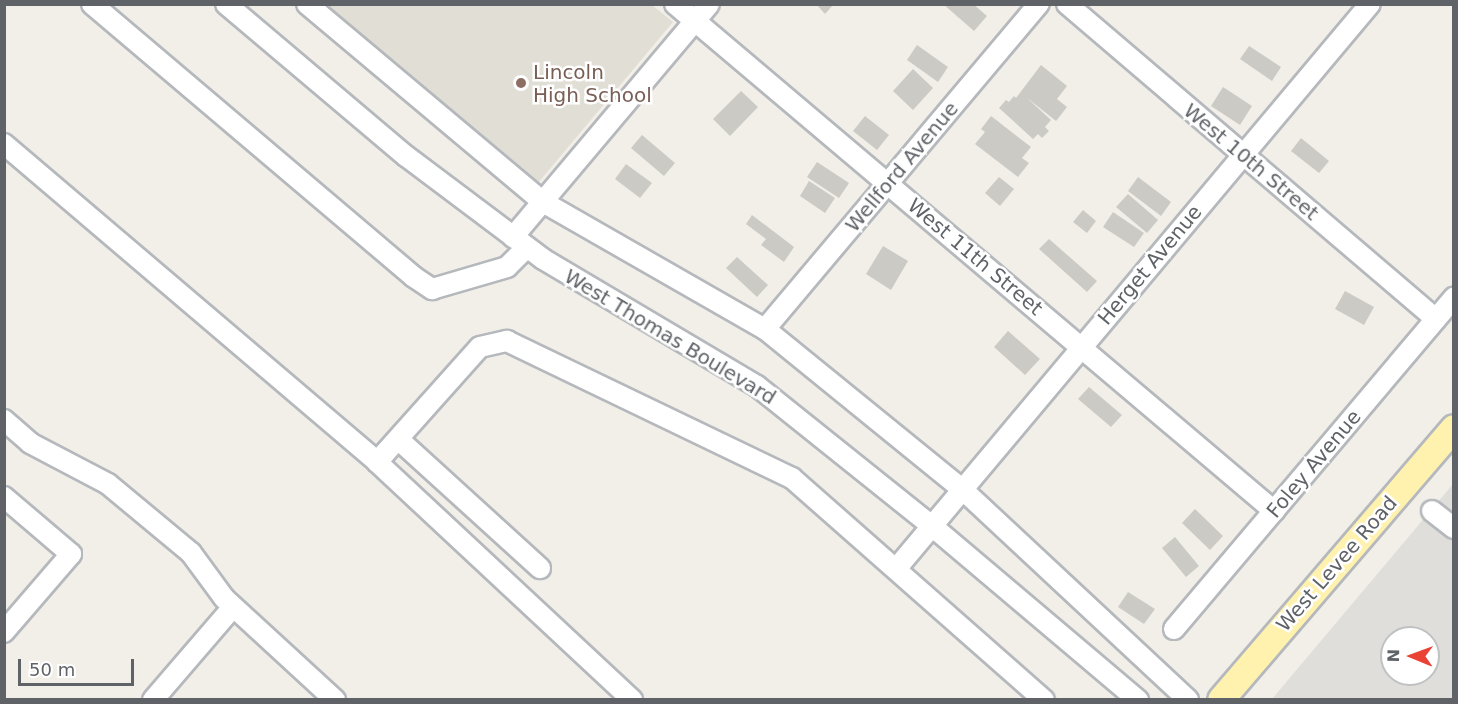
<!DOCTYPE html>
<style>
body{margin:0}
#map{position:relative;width:1458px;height:704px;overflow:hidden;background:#f1efe8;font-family:"DejaVu Sans",sans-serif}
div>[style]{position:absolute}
.industrial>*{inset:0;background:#e0deda}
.education>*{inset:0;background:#e1ded6}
.building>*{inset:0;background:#cccac5}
.roads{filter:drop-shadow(2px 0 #b5b8bc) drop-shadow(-2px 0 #b5b8bc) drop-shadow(0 2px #b5b8bc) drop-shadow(0 -2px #b5b8bc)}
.minor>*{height:20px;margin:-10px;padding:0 10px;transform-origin:10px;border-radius:10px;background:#fff}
.major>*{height:26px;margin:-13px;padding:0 13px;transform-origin:13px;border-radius:13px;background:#fff2af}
.dots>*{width:16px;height:16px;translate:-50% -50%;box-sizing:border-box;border:3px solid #fff;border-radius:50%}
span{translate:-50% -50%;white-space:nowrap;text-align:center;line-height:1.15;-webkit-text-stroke:5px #fff;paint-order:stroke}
.education-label{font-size:20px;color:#785e54}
.left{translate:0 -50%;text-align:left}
.street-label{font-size:20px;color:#5f6368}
.frame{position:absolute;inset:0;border:6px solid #5f6368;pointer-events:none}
.north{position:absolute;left:1380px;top:626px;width:60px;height:60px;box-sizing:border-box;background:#fff;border:2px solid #bfc1c3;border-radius:50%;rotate:271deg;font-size:16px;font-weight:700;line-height:24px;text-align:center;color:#5f6368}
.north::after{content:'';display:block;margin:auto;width:21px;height:27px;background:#ea4335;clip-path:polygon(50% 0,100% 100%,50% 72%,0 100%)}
.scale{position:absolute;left:18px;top:659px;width:116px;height:27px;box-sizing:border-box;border:3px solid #5f6368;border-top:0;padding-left:8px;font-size:18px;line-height:21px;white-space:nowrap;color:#5f6368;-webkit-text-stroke:4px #fff;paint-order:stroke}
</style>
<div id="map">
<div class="industrial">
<i style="clip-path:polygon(evenodd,1453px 484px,1453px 699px,1272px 699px,1453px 484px,1392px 638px,1428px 638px,1428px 674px,1392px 674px,1392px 638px)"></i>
</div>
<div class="education">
<i style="clip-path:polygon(327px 5px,652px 5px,673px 22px,538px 183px)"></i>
</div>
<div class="building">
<i style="clip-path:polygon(816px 4px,834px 4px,825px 14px)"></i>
<i style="clip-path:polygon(943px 4px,973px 4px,987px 16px,974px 31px)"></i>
<i style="clip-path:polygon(917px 45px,948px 67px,938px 82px,907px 60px)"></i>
<i style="clip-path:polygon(1249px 46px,1281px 67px,1272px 81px,1240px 59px)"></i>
<i style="clip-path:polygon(1041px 65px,1067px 86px,1057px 99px,1067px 107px,1056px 121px,1026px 97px,1051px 120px,1045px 127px,1049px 131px,1042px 138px,1038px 134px,1033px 139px,999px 108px,1006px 100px,1009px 102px,1014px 96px,1016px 98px)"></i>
<i style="clip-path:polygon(913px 69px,933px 88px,913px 110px,893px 91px)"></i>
<i style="clip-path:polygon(1223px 87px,1252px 106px,1240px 125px,1211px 106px)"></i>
<i style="clip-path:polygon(741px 91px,758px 107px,730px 136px,713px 119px)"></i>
<i style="clip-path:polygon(865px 116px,889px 135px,877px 150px,853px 131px)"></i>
<i style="clip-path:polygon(991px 116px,1031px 147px,1022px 158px,1029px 163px,1018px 177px,975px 144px,985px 132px,981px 129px)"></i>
<i style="clip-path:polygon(642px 135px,675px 163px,664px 176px,631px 148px)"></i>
<i style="clip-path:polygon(1301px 138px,1329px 161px,1319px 173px,1291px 151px)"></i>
<i style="clip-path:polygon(817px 162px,849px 183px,839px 198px,807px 177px)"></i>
<i style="clip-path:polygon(626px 164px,652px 183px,640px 198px,615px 179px)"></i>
<i style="clip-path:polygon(999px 177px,1014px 189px,1000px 206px,985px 193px)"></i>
<i style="clip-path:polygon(1138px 177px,1171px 202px,1161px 216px,1128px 191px)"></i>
<i style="clip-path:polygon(809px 181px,835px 198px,825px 213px,800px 196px)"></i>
<i style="clip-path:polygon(1128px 194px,1158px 220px,1147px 233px,1116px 207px)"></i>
<i style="clip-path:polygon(1083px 210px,1096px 221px,1087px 233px,1073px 222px)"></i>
<i style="clip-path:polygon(1113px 212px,1144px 233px,1134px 247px,1103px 227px)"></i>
<i style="clip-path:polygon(752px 215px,794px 247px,784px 262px,761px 245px,766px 239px,746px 224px)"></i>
<i style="clip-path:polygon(1049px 239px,1097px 281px,1087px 292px,1039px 249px)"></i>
<i style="clip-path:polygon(883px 246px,908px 261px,891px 290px,866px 274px)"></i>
<i style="clip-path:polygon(737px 257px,768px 285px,757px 297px,726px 268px)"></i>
<i style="clip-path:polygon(1345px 291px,1374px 307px,1364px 325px,1335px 309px)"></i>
<i style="clip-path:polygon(1008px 331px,1040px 359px,1025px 375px,994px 347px)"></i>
<i style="clip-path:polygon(1089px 387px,1122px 415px,1111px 427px,1078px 399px)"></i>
<i style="clip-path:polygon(1195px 509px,1223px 536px,1210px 550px,1182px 523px)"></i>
<i style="clip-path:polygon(1175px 537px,1199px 566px,1186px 577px,1162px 548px)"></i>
<i style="clip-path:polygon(1128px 592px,1155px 609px,1144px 624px,1118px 607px)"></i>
</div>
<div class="roads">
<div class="minor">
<i style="left:92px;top:4px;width:422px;rotate:40.3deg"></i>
<i style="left:414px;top:277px;width:22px;rotate:34deg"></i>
<i style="left:432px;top:289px;width:78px;rotate:-16.3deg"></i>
<i style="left:507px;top:267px;width:28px;rotate:-45deg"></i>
<i style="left:226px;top:4px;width:236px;rotate:40.2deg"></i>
<i style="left:406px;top:156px;width:171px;rotate:36.9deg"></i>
<i style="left:543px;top:259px;width:249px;rotate:30.7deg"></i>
<i style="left:757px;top:386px;width:224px;rotate:38.7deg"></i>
<i style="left:932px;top:526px;width:270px;rotate:40.2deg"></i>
<i style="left:307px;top:4px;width:308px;rotate:40deg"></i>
<i style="left:543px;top:202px;width:256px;rotate:29.8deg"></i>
<i style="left:765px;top:329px;width:254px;rotate:39.1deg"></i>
<i style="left:962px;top:489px;width:309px;rotate:43deg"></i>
<i style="left:675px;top:4px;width:785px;rotate:40.24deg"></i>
<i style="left:1067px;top:4px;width:485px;rotate:40.5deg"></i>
<i style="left:4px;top:144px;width:490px;rotate:40.4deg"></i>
<i style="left:377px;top:462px;width:349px;rotate:43deg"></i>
<i style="left:513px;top:237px;width:304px;rotate:-49.9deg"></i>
<i style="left:765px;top:329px;width:425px;rotate:-49.9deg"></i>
<i style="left:4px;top:420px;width:35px;rotate:41deg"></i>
<i style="left:30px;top:443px;width:88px;rotate:27.7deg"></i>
<i style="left:108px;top:484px;width:108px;rotate:39.7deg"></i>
<i style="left:191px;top:553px;width:56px;rotate:53.7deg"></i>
<i style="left:224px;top:598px;width:151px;rotate:42.6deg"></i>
<i style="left:398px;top:439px;width:192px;rotate:42.3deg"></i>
<i style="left:377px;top:462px;width:154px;rotate:-48.2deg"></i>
<i style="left:480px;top:347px;width:28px;rotate:-13deg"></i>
<i style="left:507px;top:341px;width:316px;rotate:25.7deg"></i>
<i style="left:792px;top:478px;width:336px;rotate:41.4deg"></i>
<i style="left:4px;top:497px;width:88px;rotate:40.4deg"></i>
<i style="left:71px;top:554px;width:103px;rotate:130.7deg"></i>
<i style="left:1432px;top:511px;width:28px;rotate:38deg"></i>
<i style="left:896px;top:569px;width:737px;rotate:-50.01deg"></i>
<i style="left:1174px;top:629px;width:434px;rotate:-49.8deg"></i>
<i style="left:153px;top:700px;width:123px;rotate:-49.3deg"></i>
</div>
<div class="major">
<i style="left:1221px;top:700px;width:358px;rotate:-49.4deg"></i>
</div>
</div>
<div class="dots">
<i style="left:521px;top:83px;background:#8d6e63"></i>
</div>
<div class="education-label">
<span class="left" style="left:533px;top:84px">Lincoln<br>High School</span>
</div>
<div class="street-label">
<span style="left:1251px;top:162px;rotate:40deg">West 10th Street</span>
<span style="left:902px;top:167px;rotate:-50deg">Wellford Avenue</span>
<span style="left:975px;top:257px;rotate:40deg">West 11th Street</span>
<span style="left:1150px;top:265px;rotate:-50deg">Herget Avenue</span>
<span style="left:670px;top:337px;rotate:31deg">West Thomas Boulevard</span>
<span style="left:1314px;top:464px;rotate:-50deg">Foley Avenue</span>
<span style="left:1337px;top:564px;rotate:-49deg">West Levee Road</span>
</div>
<div class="frame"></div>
<div class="north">N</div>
<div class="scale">50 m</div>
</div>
